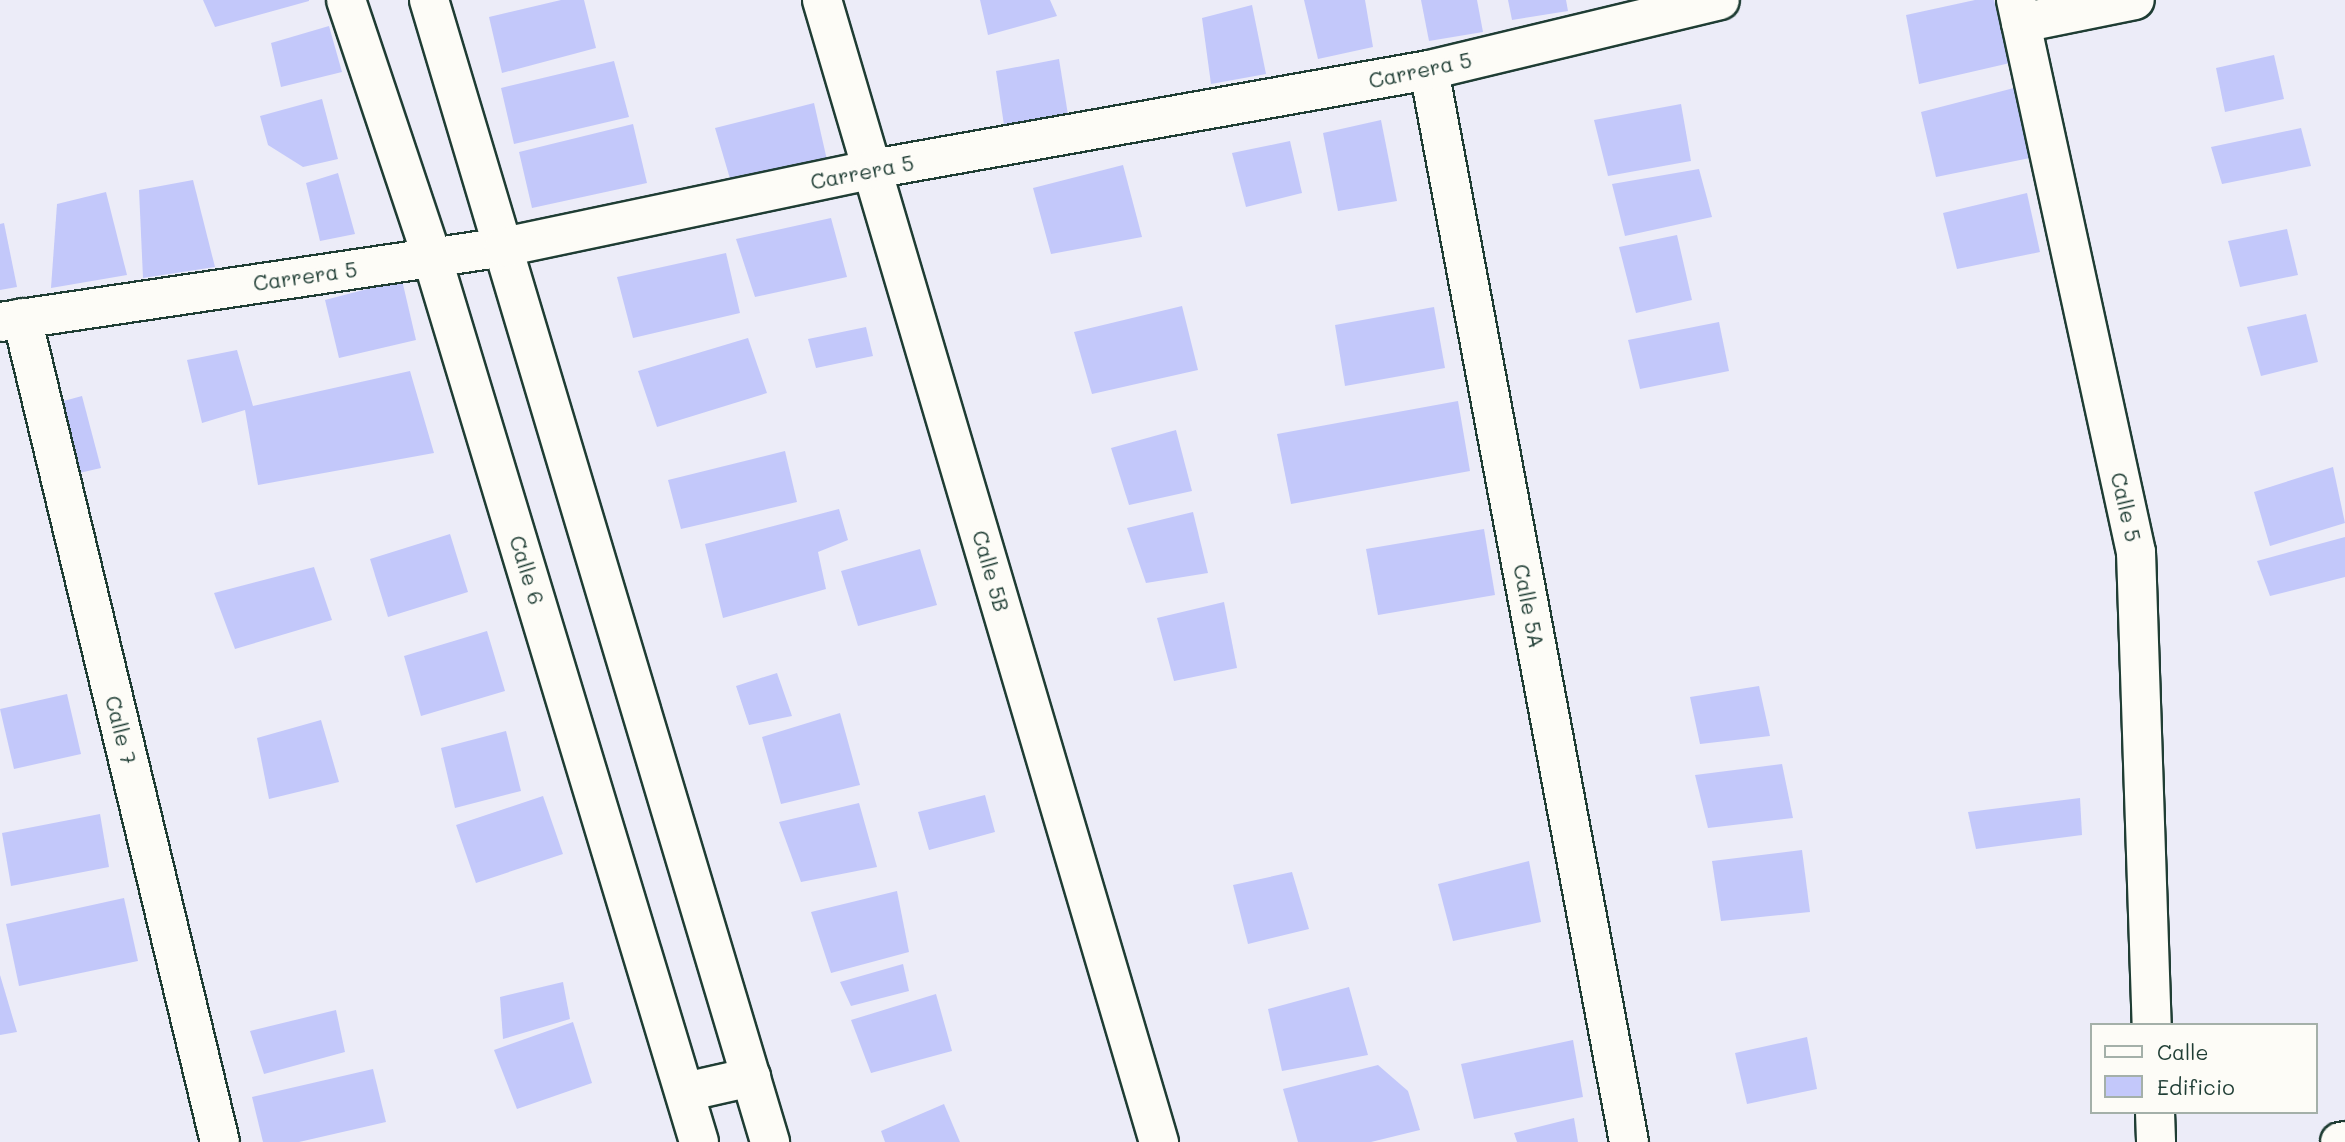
<!DOCTYPE html>
<style>
body{margin:0}
#map{position:relative;width:2345px;height:1142px;overflow:hidden;background:#ececf8;font-family:Mali,sans-serif}
div>[style]{position:absolute}
.building>*{inset:0;background:#c3c8fa}
.roads{filter:drop-shadow(2px 0 #1f3d34) drop-shadow(-2px 0 #1f3d34) drop-shadow(0 2px #1f3d34) drop-shadow(0 -2px #1f3d34)}
.minor>*{height:38px;margin:-19px;padding:0 19px;transform-origin:19px;border-radius:19px;background:#fdfcf7}
span{translate:-50% -50%;white-space:nowrap;text-align:center;line-height:1.15;-webkit-text-stroke:5px #fdfcf7;paint-order:stroke}
.street-label{font-size:21px;color:#1f3d34}
.legend{position:absolute;left:2090px;top:1023px;width:228px;height:91px;box-sizing:border-box;background:#fdfcf7;border:2px solid #a4b0a9;margin:0;padding:9px 12px;list-style:none;font-size:21px;color:#1f3d34}
.legend li{display:flex;align-items:center;gap:14px;height:35px}
.legend b{width:35px;border:2px solid #a4b0a9}
</style>
<div id="map">
<div class="building">
<i style="clip-path:polygon(203px 0,309px 0,309px 1px,215px 27px)"></i>
<i style="clip-path:polygon(561px 0,584px 0,596px 48px,502px 73px,489px 17px)"></i>
<i style="clip-path:polygon(980px 0,1050px 0,1057px 16px,988px 35px)"></i>
<i style="clip-path:polygon(1304px 0,1365px 0,1373px 47px,1318px 59px)"></i>
<i style="clip-path:polygon(1421px 0,1477px 0,1483px 32px,1429px 41px)"></i>
<i style="clip-path:polygon(1508px 0,1566px 0,1568px 11px,1512px 20px)"></i>
<i style="clip-path:polygon(1975px 0,1994px 0,2010px 63px,1919px 84px,1906px 15px)"></i>
<i style="clip-path:polygon(1252px 5px,1266px 74px,1211px 84px,1202px 18px)"></i>
<i style="clip-path:polygon(329px 26px,342px 72px,281px 87px,271px 43px)"></i>
<i style="clip-path:polygon(2274px 55px,2284px 99px,2225px 112px,2216px 68px)"></i>
<i style="clip-path:polygon(1059px 59px,1069px 121px,1005px 132px,996px 71px)"></i>
<i style="clip-path:polygon(614px 61px,629px 117px,514px 144px,501px 88px)"></i>
<i style="clip-path:polygon(2014px 88px,2030px 158px,1936px 177px,1921px 112px)"></i>
<i style="clip-path:polygon(322px 99px,338px 159px,303px 167px,268px 145px,260px 116px)"></i>
<i style="clip-path:polygon(814px 103px,827px 160px,731px 182px,715px 128px)"></i>
<i style="clip-path:polygon(1681px 104px,1691px 161px,1608px 176px,1594px 120px)"></i>
<i style="clip-path:polygon(1381px 120px,1397px 201px,1338px 211px,1323px 133px)"></i>
<i style="clip-path:polygon(633px 124px,647px 183px,532px 208px,519px 152px)"></i>
<i style="clip-path:polygon(2301px 128px,2311px 166px,2222px 184px,2211px 147px)"></i>
<i style="clip-path:polygon(1290px 141px,1302px 193px,1246px 207px,1232px 153px)"></i>
<i style="clip-path:polygon(1123px 165px,1142px 237px,1051px 254px,1033px 188px)"></i>
<i style="clip-path:polygon(1699px 169px,1712px 217px,1625px 236px,1612px 184px)"></i>
<i style="clip-path:polygon(338px 173px,355px 234px,320px 241px,306px 183px)"></i>
<i style="clip-path:polygon(193px 180px,215px 267px,143px 278px,139px 190px)"></i>
<i style="clip-path:polygon(106px 192px,127px 275px,51px 288px,57px 204px)"></i>
<i style="clip-path:polygon(2027px 193px,2040px 252px,1957px 269px,1943px 213px)"></i>
<i style="clip-path:polygon(831px 218px,847px 277px,755px 297px,736px 239px)"></i>
<i style="clip-path:polygon(4px 223px,17px 287px,0 290px,0 224px)"></i>
<i style="clip-path:polygon(2287px 229px,2298px 275px,2240px 287px,2228px 241px)"></i>
<i style="clip-path:polygon(1677px 235px,1692px 300px,1636px 313px,1619px 247px)"></i>
<i style="clip-path:polygon(726px 253px,740px 313px,633px 338px,617px 277px)"></i>
<i style="clip-path:polygon(402px 280px,416px 340px,339px 358px,325px 300px)"></i>
<i style="clip-path:polygon(1182px 306px,1198px 370px,1092px 394px,1074px 332px)"></i>
<i style="clip-path:polygon(1434px 307px,1445px 368px,1345px 386px,1335px 325px)"></i>
<i style="clip-path:polygon(2306px 314px,2318px 362px,2261px 376px,2247px 327px)"></i>
<i style="clip-path:polygon(1719px 322px,1729px 371px,1640px 389px,1628px 340px)"></i>
<i style="clip-path:polygon(866px 327px,873px 356px,816px 368px,808px 339px)"></i>
<i style="clip-path:polygon(748px 338px,767px 393px,657px 427px,638px 371px)"></i>
<i style="clip-path:polygon(237px 350px,253px 406px,410px 371px,434px 453px,258px 485px,245px 410px,202px 423px,187px 360px)"></i>
<i style="clip-path:polygon(82px 396px,101px 468px,66px 476px,49px 405px)"></i>
<i style="clip-path:polygon(1458px 401px,1470px 471px,1291px 504px,1277px 434px)"></i>
<i style="clip-path:polygon(1176px 430px,1192px 491px,1129px 505px,1111px 448px)"></i>
<i style="clip-path:polygon(785px 451px,797px 502px,681px 529px,668px 480px)"></i>
<i style="clip-path:polygon(2333px 467px,2345px 523px,2270px 546px,2254px 492px)"></i>
<i style="clip-path:polygon(839px 509px,848px 540px,818px 552px,826px 589px,723px 618px,705px 544px)"></i>
<i style="clip-path:polygon(1193px 512px,1208px 573px,1146px 583px,1127px 528px)"></i>
<i style="clip-path:polygon(1484px 529px,1495px 595px,1378px 615px,1366px 549px)"></i>
<i style="clip-path:polygon(450px 534px,468px 592px,388px 617px,370px 559px)"></i>
<i style="clip-path:polygon(2345px 537px,2345px 577px,2270px 596px,2257px 561px)"></i>
<i style="clip-path:polygon(920px 549px,937px 605px,858px 626px,841px 571px)"></i>
<i style="clip-path:polygon(314px 567px,332px 620px,235px 649px,214px 593px)"></i>
<i style="clip-path:polygon(1224px 602px,1237px 668px,1174px 681px,1157px 618px)"></i>
<i style="clip-path:polygon(487px 631px,505px 691px,421px 716px,404px 656px)"></i>
<i style="clip-path:polygon(777px 673px,792px 716px,749px 725px,736px 686px)"></i>
<i style="clip-path:polygon(1759px 686px,1770px 736px,1700px 744px,1690px 697px)"></i>
<i style="clip-path:polygon(67px 694px,81px 754px,14px 769px,0 709px)"></i>
<i style="clip-path:polygon(840px 713px,860px 785px,781px 804px,762px 737px)"></i>
<i style="clip-path:polygon(321px 720px,339px 782px,269px 799px,257px 738px)"></i>
<i style="clip-path:polygon(506px 731px,521px 791px,455px 808px,441px 748px)"></i>
<i style="clip-path:polygon(1782px 764px,1793px 818px,1708px 828px,1695px 775px)"></i>
<i style="clip-path:polygon(985px 795px,995px 832px,929px 850px,918px 812px)"></i>
<i style="clip-path:polygon(543px 796px,563px 854px,476px 883px,456px 825px)"></i>
<i style="clip-path:polygon(2080px 798px,2082px 835px,1976px 849px,1968px 812px)"></i>
<i style="clip-path:polygon(859px 803px,877px 867px,801px 882px,779px 822px)"></i>
<i style="clip-path:polygon(100px 814px,109px 867px,11px 886px,2px 833px)"></i>
<i style="clip-path:polygon(1802px 850px,1810px 912px,1721px 921px,1712px 861px)"></i>
<i style="clip-path:polygon(1529px 861px,1541px 922px,1453px 941px,1438px 884px)"></i>
<i style="clip-path:polygon(1292px 872px,1309px 929px,1248px 944px,1233px 885px)"></i>
<i style="clip-path:polygon(897px 891px,909px 952px,831px 973px,811px 912px)"></i>
<i style="clip-path:polygon(124px 898px,138px 961px,19px 986px,6px 924px)"></i>
<i style="clip-path:polygon(903px 964px,909px 991px,851px 1006px,840px 982px)"></i>
<i style="clip-path:polygon(0 975px,17px 1032px,0 1035px)"></i>
<i style="clip-path:polygon(563px 982px,570px 1019px,503px 1039px,500px 997px)"></i>
<i style="clip-path:polygon(1349px 987px,1368px 1055px,1282px 1071px,1268px 1009px)"></i>
<i style="clip-path:polygon(936px 994px,952px 1051px,871px 1073px,851px 1020px)"></i>
<i style="clip-path:polygon(336px 1010px,345px 1052px,264px 1074px,250px 1031px)"></i>
<i style="clip-path:polygon(573px 1022px,592px 1083px,517px 1109px,494px 1050px)"></i>
<i style="clip-path:polygon(1807px 1037px,1817px 1089px,1747px 1104px,1735px 1053px)"></i>
<i style="clip-path:polygon(1573px 1040px,1583px 1097px,1474px 1119px,1461px 1064px)"></i>
<i style="clip-path:polygon(1378px 1065px,1408px 1091px,1420px 1130px,1371px 1142px,1298px 1142px,1283px 1089px)"></i>
<i style="clip-path:polygon(373px 1069px,386px 1122px,299px 1142px,263px 1142px,252px 1097px)"></i>
<i style="clip-path:polygon(944px 1104px,960px 1142px,885px 1142px,881px 1131px)"></i>
<i style="clip-path:polygon(1574px 1118px,1578px 1142px,1517px 1142px,1514px 1133px)"></i>
</div>
<div class="roads">
<div class="minor">
<i style="left:346px;top:0;width:271px;rotate:71.5deg"></i>
<i style="left:432px;top:257px;width:924px;rotate:73.21deg"></i>
<i style="left:429px;top:0;width:1192px;rotate:73.37deg"></i>
<i style="left:822px;top:0;width:1191px;rotate:73.56deg"></i>
<i style="left:2016px;top:0;width:565px;rotate:77.74deg"></i>
<i style="left:2136px;top:552px;width:473px;rotate:88.1deg"></i>
<i style="left:2021px;top:23px;width:116px;rotate:-11.4deg"></i>
<i style="left:1429px;top:70px;width:1090px;rotate:79.43deg"></i>
<i style="left:22px;top:318px;width:847px;rotate:76.49deg"></i>
<i style="left:0;top:322px;width:510px;rotate:-8.46deg"></i>
<i style="left:504px;top:247px;width:377px;rotate:-11.9deg"></i>
<i style="left:873px;top:169px;width:565px;rotate:-10.1deg"></i>
<i style="left:1429px;top:70px;width:299px;rotate:-13.5deg"></i>
<i style="left:685px;top:1092px;width:68px;rotate:-12.8deg"></i>
<i style="left:2155px;top:1112px;width:30px;rotate:88deg"></i>
<i style="left:2340px;top:1142px;width:5px;rotate:-11deg"></i>
</div>
</div>
<div class="street-label">
<span style="left:1420px;top:70px;rotate:-12deg">Carrera 5</span>
<span style="left:862px;top:172px;rotate:-11deg">Carrera 5</span>
<span style="left:305px;top:276px;rotate:-8deg">Carrera 5</span>
<span style="left:2126px;top:507px;rotate:77deg">Calle 5</span>
<span style="left:527px;top:570px;rotate:73deg">Calle 6</span>
<span style="left:991px;top:571px;rotate:74deg">Calle 5B</span>
<span style="left:1529px;top:606px;rotate:79deg">Calle 5A</span>
<span style="left:121px;top:730px;rotate:76deg">Calle 7</span>
</div>
<ul class="legend">
<li><b style="height:9px;background:#fdfcf7"></b>Calle</li>
<li><b style="height:19px;background:#c3c8fa"></b>Edificio</li>
</ul>
</div>
